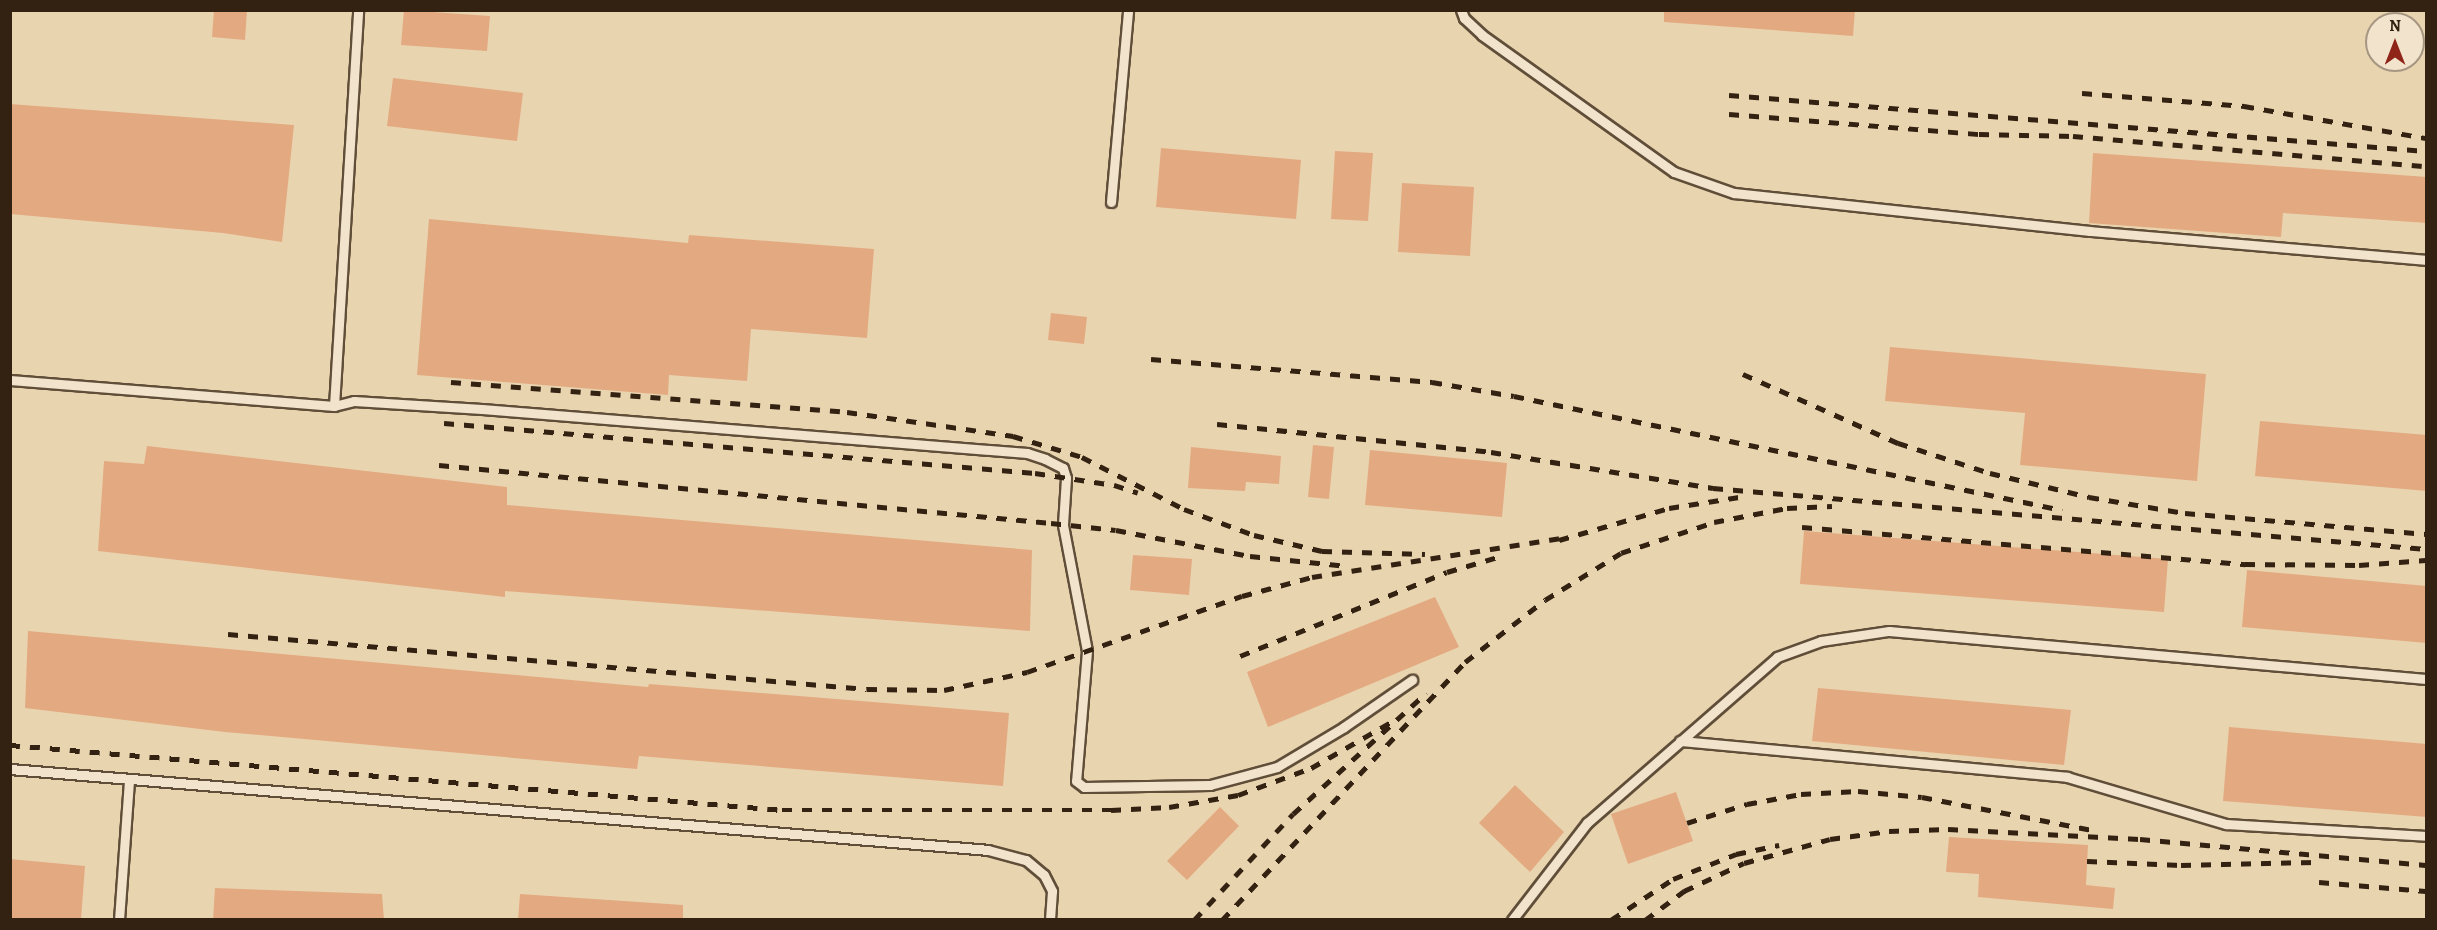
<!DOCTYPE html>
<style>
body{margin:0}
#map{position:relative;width:2437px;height:930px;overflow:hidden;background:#e9d4b0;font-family:Alegreya,serif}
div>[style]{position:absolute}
.building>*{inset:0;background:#e3aa81}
.roads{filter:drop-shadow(2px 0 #604e39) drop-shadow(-2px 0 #604e39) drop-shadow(0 2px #604e39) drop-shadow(0 -2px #604e39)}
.lane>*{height:9px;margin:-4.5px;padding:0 4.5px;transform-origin:4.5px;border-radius:4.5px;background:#f1e3cc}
.rail>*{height:4.5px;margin-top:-2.25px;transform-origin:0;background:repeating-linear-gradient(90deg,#332111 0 10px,transparent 0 20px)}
span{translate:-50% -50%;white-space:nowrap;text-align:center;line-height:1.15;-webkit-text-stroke:4.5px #f1e3cc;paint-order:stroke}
.frame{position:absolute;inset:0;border:12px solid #332111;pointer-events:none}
.north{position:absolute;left:2365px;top:12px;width:60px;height:60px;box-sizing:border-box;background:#f1e3cc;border:2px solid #a59581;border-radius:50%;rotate:0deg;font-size:16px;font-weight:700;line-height:24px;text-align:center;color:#332111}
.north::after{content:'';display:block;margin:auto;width:21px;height:27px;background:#8f2418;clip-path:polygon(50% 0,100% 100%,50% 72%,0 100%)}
</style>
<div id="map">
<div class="building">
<i style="clip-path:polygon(214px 10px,247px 10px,245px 40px,212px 37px)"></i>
<i style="clip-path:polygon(404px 10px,490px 16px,487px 51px,401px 45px)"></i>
<i style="clip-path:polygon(1664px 10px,1855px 10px,1853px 36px,1664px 22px)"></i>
<i style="clip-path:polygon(393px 78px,523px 93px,517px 141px,387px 126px)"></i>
<i style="clip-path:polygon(10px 104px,294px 125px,282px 242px,223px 233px,10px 214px)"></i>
<i style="clip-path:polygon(1161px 148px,1301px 160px,1296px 219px,1156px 207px)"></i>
<i style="clip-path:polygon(1335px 151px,1373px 153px,1368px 221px,1331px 219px)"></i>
<i style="clip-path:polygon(2093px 153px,2427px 177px,2427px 223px,2283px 213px,2281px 237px,2089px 223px)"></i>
<i style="clip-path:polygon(1402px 183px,1474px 187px,1470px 256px,1398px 252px)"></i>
<i style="clip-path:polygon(429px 219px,688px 243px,689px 235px,874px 249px,867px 338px,751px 329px,747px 381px,669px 375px,668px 395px,417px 375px)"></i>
<i style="clip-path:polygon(1051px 313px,1087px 317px,1084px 344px,1048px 340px)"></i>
<i style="clip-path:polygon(1890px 347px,2206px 374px,2197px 481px,2020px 465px,2025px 413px,1885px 401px)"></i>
<i style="clip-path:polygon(2260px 421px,2427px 435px,2427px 491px,2255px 476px)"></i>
<i style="clip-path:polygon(1313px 445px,1334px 447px,1329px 499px,1308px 497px)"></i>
<i style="clip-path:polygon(147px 446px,507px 487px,507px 505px,1032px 550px,1030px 631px,505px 591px,505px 597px,98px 551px,104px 461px,144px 464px)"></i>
<i style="clip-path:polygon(1191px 447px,1281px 456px,1279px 484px,1246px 482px,1245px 491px,1188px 488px)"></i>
<i style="clip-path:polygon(1370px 450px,1507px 463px,1502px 517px,1365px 505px)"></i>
<i style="clip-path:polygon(1804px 531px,2168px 559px,2164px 612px,1800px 584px)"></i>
<i style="clip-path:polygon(1133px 555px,1192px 559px,1189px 595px,1130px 590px)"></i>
<i style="clip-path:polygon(2247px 570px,2427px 586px,2427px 643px,2242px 627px)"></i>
<i style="clip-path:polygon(1435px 597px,1459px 647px,1268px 727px,1247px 672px)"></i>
<i style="clip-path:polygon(28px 631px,648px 687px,649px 684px,1009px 713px,1003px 786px,639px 756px,637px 769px,225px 732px,25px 708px)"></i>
<i style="clip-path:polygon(1818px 688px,2071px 710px,2064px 765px,1812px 741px)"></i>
<i style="clip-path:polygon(2229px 727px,2427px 744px,2427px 817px,2223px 801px)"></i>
<i style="clip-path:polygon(1515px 785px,1564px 832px,1530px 872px,1479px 823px)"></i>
<i style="clip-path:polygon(1676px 792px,1693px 841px,1628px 864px,1611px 814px)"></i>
<i style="clip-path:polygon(1220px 807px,1239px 826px,1187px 880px,1167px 861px)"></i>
<i style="clip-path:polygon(1949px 837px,2088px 845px,2086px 885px,2115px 888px,2113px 909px,1978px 897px,1979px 874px,1946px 872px)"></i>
<i style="clip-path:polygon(10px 859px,85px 866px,81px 920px,10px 920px)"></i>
<i style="clip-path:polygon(215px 888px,382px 894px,384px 920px,213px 920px)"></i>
<i style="clip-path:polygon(520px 894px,683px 905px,683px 920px,518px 920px)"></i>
</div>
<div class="roads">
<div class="lane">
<i style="left:1461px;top:10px;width:9px;rotate:69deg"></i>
<i style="left:1464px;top:18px;width:25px;rotate:43deg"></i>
<i style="left:1482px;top:35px;width:236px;rotate:35.5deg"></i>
<i style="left:1674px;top:172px;width:64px;rotate:19.3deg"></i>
<i style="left:1734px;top:193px;width:358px;rotate:6.1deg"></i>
<i style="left:2090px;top:231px;width:337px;rotate:4.9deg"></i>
<i style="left:1111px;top:202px;width:193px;rotate:-84.9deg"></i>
<i style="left:10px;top:380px;width:325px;rotate:4.6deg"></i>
<i style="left:334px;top:406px;width:21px;rotate:-14deg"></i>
<i style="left:354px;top:401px;width:128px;rotate:3.6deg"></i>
<i style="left:482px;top:409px;width:547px;rotate:4.62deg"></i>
<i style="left:1027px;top:453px;width:19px;rotate:18deg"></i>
<i style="left:1045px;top:459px;width:20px;rotate:27deg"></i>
<i style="left:1063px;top:468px;width:10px;rotate:73deg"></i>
<i style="left:1066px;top:478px;width:47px;rotate:93.7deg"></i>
<i style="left:1063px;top:525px;width:128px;rotate:79.2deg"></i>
<i style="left:1087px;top:651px;width:130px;rotate:94.8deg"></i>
<i style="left:1076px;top:781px;width:10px;rotate:37deg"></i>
<i style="left:1084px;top:787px;width:126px;rotate:-0.9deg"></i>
<i style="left:1210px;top:785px;width:69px;rotate:-15deg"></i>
<i style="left:1277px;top:767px;width:78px;rotate:-30.8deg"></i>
<i style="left:1344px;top:727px;width:83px;rotate:-34.7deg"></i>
<i style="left:334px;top:406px;width:397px;rotate:-86.5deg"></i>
<i style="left:1680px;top:741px;width:389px;rotate:5.3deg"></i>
<i style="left:2067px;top:777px;width:166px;rotate:16.5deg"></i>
<i style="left:2226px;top:824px;width:200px;rotate:3.4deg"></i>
<i style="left:10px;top:769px;width:981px;rotate:4.73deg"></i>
<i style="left:988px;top:850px;width:39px;rotate:15deg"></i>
<i style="left:1026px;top:860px;width:23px;rotate:40deg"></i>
<i style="left:1044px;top:875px;width:18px;rotate:63deg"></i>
<i style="left:1052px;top:891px;width:29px;rotate:94deg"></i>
<i style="left:119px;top:920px;width:141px;rotate:-85.9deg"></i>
<i style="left:1512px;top:920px;width:123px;rotate:-52.3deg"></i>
<i style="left:1587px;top:823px;width:252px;rotate:-41.1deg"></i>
<i style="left:1777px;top:657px;width:47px;rotate:-20deg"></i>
<i style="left:1821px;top:641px;width:69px;rotate:-8.4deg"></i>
<i style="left:1889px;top:631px;width:539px;rotate:5.11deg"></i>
</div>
</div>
<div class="rail">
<i style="left:2082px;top:93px;width:163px;rotate:4.6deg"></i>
<i style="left:2244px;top:106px;width:185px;rotate:10deg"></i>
<i style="left:1729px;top:95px;width:699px;rotate:4.59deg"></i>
<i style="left:1729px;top:114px;width:251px;rotate:4.6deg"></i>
<i style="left:1979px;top:134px;width:94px;rotate:1.2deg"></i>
<i style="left:2073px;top:136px;width:354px;rotate:4.9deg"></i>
<i style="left:1151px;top:359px;width:282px;rotate:4.7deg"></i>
<i style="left:1432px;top:382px;width:83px;rotate:9.7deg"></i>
<i style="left:1514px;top:396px;width:560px;rotate:11.75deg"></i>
<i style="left:1743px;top:374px;width:170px;rotate:24deg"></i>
<i style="left:1898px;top:443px;width:97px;rotate:18.1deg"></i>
<i style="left:1990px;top:473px;width:102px;rotate:13.6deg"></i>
<i style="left:2089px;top:497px;width:97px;rotate:9.5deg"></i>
<i style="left:2185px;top:513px;width:242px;rotate:5deg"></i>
<i style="left:451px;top:382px;width:397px;rotate:4.3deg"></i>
<i style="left:847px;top:412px;width:168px;rotate:8.2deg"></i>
<i style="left:1013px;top:436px;width:72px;rotate:16.9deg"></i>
<i style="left:1082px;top:457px;width:114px;rotate:27deg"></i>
<i style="left:1184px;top:509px;width:75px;rotate:20.4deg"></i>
<i style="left:1254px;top:535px;width:70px;rotate:13.2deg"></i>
<i style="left:1322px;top:551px;width:103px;rotate:1.7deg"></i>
<i style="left:444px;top:423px;width:593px;rotate:4.84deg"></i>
<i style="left:1035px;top:473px;width:80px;rotate:8.6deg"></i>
<i style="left:1114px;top:485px;width:25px;rotate:18deg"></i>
<i style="left:1217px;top:424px;width:275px;rotate:5.8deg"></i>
<i style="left:1491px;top:452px;width:225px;rotate:9.2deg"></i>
<i style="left:1713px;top:488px;width:716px;rotate:4.89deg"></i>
<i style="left:439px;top:465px;width:615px;rotate:5.41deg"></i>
<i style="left:1051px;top:523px;width:65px;rotate:6.1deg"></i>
<i style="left:1116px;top:530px;width:136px;rotate:11deg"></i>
<i style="left:1250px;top:556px;width:98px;rotate:5.9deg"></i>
<i style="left:1802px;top:527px;width:445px;rotate:4.8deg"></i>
<i style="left:2245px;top:564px;width:114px;rotate:0.5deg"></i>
<i style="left:2359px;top:565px;width:67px;rotate:-4.3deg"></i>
<i style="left:1559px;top:540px;width:115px;rotate:-16.2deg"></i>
<i style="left:1669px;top:508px;width:71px;rotate:-8.9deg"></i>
<i style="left:228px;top:634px;width:641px;rotate:4.92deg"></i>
<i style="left:867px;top:689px;width:77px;rotate:0.7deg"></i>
<i style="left:944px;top:690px;width:85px;rotate:-12.2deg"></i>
<i style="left:1027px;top:672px;width:228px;rotate:-19.5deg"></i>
<i style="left:1242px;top:596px;width:73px;rotate:-15.2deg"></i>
<i style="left:1312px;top:577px;width:257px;rotate:-8.9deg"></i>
<i style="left:1240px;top:656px;width:223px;rotate:-22.1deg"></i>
<i style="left:1447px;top:572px;width:56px;rotate:-16.5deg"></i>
<i style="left:10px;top:745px;width:775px;rotate:4.81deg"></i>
<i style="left:782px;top:810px;width:329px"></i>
<i style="left:1111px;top:810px;width:58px;rotate:-3deg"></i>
<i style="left:1169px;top:807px;width:70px;rotate:-9.9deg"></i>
<i style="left:1238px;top:795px;width:78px;rotate:-20.3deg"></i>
<i style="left:1311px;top:768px;width:92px;rotate:-29.9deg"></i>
<i style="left:1687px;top:823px;width:63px;rotate:-17.6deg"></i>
<i style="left:1747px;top:804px;width:55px;rotate:-10.5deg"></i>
<i style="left:1801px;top:794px;width:57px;rotate:-3deg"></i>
<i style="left:1858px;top:791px;width:64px;rotate:5.4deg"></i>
<i style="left:1922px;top:797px;width:172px;rotate:11deg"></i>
<i style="left:2087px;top:861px;width:94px;rotate:2.4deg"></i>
<i style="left:2181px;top:865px;width:137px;rotate:-1.3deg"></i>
<i style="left:2319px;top:882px;width:107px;rotate:4.8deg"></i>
<i style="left:1194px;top:920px;width:145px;rotate:-47deg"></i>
<i style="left:1293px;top:814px;width:180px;rotate:-42.3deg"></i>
<i style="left:1222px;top:920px;width:354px;rotate:-46.7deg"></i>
<i style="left:1465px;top:662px;width:101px;rotate:-37.8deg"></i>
<i style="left:1545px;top:600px;width:89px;rotate:-31.7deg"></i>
<i style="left:1621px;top:553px;width:98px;rotate:-18.4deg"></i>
<i style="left:1714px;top:522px;width:74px;rotate:-10.9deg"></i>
<i style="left:1787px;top:508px;width:45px;rotate:-2.5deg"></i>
<i style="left:1611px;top:920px;width:74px;rotate:-33.5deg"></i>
<i style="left:1673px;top:879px;width:68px;rotate:-21.6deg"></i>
<i style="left:1736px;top:854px;width:44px;rotate:-11.8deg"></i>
<i style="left:1645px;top:920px;width:49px;rotate:-36.6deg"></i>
<i style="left:1684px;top:891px;width:66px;rotate:-25deg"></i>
<i style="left:1744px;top:863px;width:89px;rotate:-15.6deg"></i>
<i style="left:1830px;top:839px;width:60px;rotate:-7.7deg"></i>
<i style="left:1889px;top:831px;width:59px;rotate:-1.9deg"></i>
<i style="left:1948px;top:829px;width:192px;rotate:3deg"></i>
<i style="left:2140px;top:839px;width:287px;rotate:5.2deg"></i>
</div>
<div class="frame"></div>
<div class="north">N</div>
</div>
